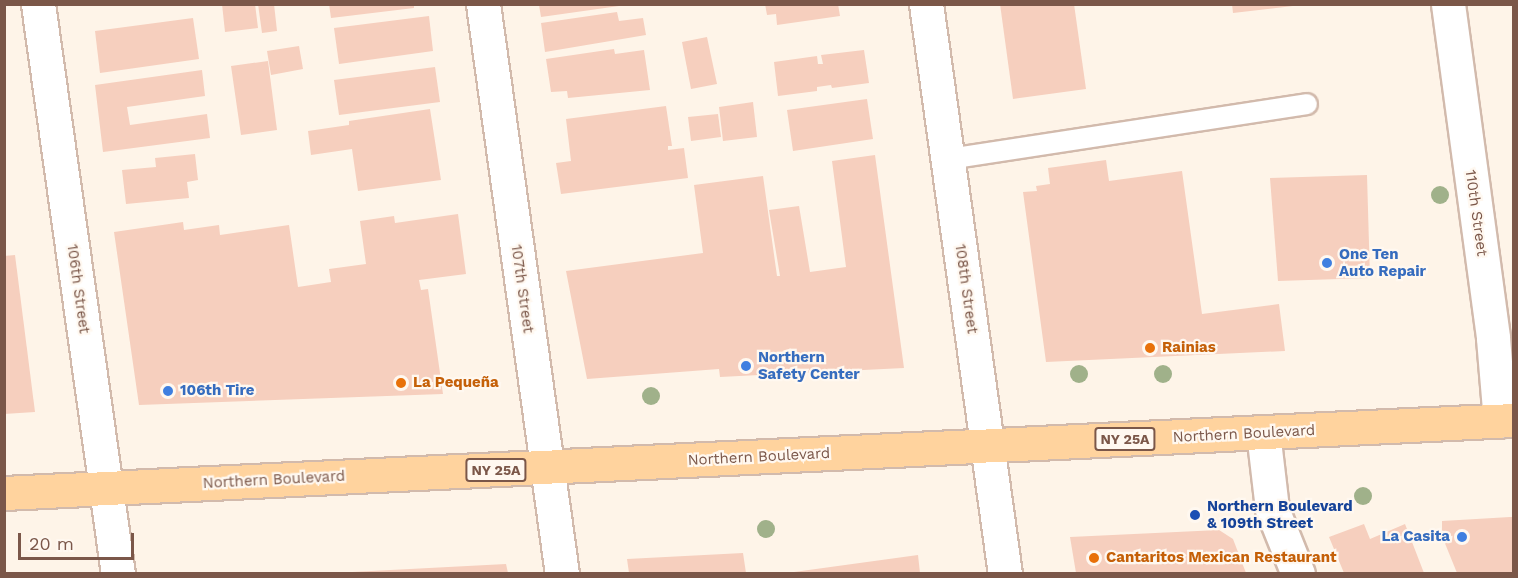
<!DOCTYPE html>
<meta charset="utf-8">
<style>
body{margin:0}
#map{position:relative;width:1518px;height:578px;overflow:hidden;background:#fef4e8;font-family:"Work Sans",sans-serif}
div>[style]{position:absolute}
.building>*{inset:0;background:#f6cfbe}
.roads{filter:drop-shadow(2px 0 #d2baac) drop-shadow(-2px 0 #d2baac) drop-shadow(0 2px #d2baac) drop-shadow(0 -2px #d2baac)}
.service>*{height:20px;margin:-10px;padding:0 10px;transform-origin:10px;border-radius:10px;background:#fff}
.minor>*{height:33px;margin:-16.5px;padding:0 16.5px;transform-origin:16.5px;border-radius:16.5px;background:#fff}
.secondary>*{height:33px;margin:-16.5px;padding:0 16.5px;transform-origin:16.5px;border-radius:16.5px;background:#fff}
.primary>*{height:33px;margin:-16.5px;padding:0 16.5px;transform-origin:16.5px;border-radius:16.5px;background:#ffd39e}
.trees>*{width:18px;height:18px;margin:-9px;border-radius:50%;background:#a0b18a}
.dots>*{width:16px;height:16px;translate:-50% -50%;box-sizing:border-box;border:3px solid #fff8f0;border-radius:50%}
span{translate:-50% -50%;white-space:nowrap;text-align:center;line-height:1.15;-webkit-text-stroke:4.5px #fff8f0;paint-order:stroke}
.shield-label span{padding:2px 4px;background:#fff8f0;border:2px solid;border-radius:4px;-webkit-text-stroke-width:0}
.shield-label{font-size:14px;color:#7b5749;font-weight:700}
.street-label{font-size:15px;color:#7b5749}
.shop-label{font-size:15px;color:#366cbe;font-weight:700}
.left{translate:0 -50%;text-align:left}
.right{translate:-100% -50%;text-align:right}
.food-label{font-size:15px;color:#c56008;font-weight:700}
.transit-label{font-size:15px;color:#164399;font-weight:700}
.frame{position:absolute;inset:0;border:6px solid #7b5749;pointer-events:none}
.scale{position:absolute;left:18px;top:533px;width:116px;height:27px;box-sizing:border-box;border:3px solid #7b5749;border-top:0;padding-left:8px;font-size:18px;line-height:21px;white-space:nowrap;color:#7b5749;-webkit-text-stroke:4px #fff8f0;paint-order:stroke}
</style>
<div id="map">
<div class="building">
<i style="clip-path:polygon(222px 4px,255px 4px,258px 28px,225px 32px)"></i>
<i style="clip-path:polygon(258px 4px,274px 4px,277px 31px,262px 33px)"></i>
<i style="clip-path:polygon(329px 4px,414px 4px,414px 8px,331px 18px)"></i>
<i style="clip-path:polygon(765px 4px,838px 4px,840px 16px,777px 25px,776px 14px,767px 15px)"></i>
<i style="clip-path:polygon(1000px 4px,1074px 4px,1086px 89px,1013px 99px)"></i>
<i style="clip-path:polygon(1232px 4px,1293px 4px,1293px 6px,1233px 13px)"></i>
<i style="clip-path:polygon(539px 5px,619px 5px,619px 6px,541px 17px)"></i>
<i style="clip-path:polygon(617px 12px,619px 21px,643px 18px,646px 35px,545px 52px,541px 23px)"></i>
<i style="clip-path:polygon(429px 16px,433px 51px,339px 64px,334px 28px)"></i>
<i style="clip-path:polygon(193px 18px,199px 59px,100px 73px,95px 31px)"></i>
<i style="clip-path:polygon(707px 37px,717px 84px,691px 89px,682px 42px)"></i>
<i style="clip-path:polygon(299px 46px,303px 69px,271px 75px,267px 51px)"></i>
<i style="clip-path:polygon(614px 49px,615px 54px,644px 50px,650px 90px,568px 98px,567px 91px,551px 92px,546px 59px)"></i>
<i style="clip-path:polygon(864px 50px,869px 83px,832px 88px,831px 85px,817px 87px,817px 91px,778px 96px,774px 62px,817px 56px,818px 64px,823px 64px,821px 55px)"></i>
<i style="clip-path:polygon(268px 61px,277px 130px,241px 135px,231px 66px)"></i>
<i style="clip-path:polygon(435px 67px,440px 102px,339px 115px,334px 80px)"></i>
<i style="clip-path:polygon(202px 70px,205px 96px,127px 107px,130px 125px,207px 114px,210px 138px,103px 152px,95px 85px)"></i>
<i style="clip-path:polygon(867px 99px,873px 139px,793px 151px,787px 110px)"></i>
<i style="clip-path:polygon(753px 102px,757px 137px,723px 141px,719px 107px)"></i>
<i style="clip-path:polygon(666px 106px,672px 146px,668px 146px,668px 150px,684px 148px,688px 178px,561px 194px,556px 163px,571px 161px,566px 119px)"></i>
<i style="clip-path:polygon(430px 109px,441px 180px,358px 191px,352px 149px,311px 155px,308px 131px,349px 125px,349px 121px)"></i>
<i style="clip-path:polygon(718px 114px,721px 137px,691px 141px,688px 117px)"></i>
<i style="clip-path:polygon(195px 154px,198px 180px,187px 182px,189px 198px,126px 204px,122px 170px,156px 167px,155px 158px)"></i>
<i style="clip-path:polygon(875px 155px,904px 368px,720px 377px,719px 369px,587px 379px,566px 271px,703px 253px,694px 185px,763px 176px,777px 276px,780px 276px,769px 210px,799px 206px,810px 272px,846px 267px,832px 161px)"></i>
<i style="clip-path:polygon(1106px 160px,1109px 181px,1182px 171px,1202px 314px,1279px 304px,1285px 351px,1046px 362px,1023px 192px,1037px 191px,1036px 186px,1050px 184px,1048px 168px)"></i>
<i style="clip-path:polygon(1367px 175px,1370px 278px,1278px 281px,1270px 178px)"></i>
<i style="clip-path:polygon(458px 214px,466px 274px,419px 280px,421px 290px,428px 289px,443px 394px,139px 405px,114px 232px,183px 222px,184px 230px,219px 225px,220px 235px,289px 225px,298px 287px,331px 282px,329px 269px,366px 264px,360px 221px,394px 216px,395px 223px)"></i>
<i style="clip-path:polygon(15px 255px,35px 412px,4px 414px,4px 256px)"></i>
<i style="clip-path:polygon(1510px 517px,1514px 517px,1514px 573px,1457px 573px,1442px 536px,1442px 521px)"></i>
<i style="clip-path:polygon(1364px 524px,1370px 539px,1405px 524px,1424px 573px,1344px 573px,1329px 537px)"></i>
<i style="clip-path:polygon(1219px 530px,1233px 539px,1246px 573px,1076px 573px,1070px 537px)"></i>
<i style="clip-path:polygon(743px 553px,746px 573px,629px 573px,627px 559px)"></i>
<i style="clip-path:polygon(918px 555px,920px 573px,794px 573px,794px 572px)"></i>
<i style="clip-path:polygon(506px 564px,508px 573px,352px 573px,352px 572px)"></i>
</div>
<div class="roads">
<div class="service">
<i style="left:948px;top:159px;width:363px;rotate:-8.7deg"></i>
</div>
<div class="minor">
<i style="left:38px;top:4px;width:576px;rotate:82.01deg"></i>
<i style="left:483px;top:4px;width:575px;rotate:82.11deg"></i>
<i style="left:1448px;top:4px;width:337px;rotate:82.3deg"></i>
<i style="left:1493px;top:338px;width:83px;rotate:85.2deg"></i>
<i style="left:1263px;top:432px;width:78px;rotate:83.3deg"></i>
<i style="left:1272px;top:509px;width:70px;rotate:68.2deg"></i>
</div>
<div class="secondary">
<i style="left:926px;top:4px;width:575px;rotate:82.11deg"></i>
</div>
<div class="primary">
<i style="left:4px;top:493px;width:1512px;rotate:-2.77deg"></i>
</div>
</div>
<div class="trees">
<i style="left:1440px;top:195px"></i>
<i style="left:1079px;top:374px"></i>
<i style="left:1163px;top:374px"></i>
<i style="left:651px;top:396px"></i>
<i style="left:1363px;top:496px"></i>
<i style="left:766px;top:529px"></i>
</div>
<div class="dots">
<i style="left:1327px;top:263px;background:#3f7fe0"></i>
<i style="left:1150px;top:348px;background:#e8710a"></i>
<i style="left:746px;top:366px;background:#3f7fe0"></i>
<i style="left:401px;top:383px;background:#e8710a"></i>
<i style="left:168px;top:391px;background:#3f7fe0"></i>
<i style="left:1195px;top:515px;background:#1a4fb4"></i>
<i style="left:1462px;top:537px;background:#3f7fe0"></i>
<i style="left:1094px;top:558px;background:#e8710a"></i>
</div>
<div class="shield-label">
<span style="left:1125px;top:439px">NY 25A</span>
<span style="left:496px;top:470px">NY 25A</span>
</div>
<div class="street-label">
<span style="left:1476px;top:213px;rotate:82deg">110th Street</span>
<span style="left:78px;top:289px;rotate:82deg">106th Street</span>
<span style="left:522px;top:289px;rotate:82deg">107th Street</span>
<span style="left:966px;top:289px;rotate:82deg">108th Street</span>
<span style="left:1244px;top:434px;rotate:-3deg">Northern Boulevard</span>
<span style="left:759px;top:457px;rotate:-3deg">Northern Boulevard</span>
<span style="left:274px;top:480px;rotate:-3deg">Northern Boulevard</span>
</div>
<div class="shop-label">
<span class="left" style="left:1339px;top:263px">One Ten<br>Auto Repair</span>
<span class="left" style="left:758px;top:366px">Northern<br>Safety Center</span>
<span class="left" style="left:180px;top:391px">106th Tire</span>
<span class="right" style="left:1450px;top:537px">La Casita</span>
</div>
<div class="food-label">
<span class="left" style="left:1162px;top:348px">Rainias</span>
<span class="left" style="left:413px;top:383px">La Pequeña</span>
<span class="left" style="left:1106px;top:558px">Cantaritos Mexican Restaurant</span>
</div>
<div class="transit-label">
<span class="left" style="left:1207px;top:515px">Northern Boulevard<br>&amp; 109th Street</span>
</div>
<div class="frame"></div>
<div class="scale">20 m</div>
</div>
